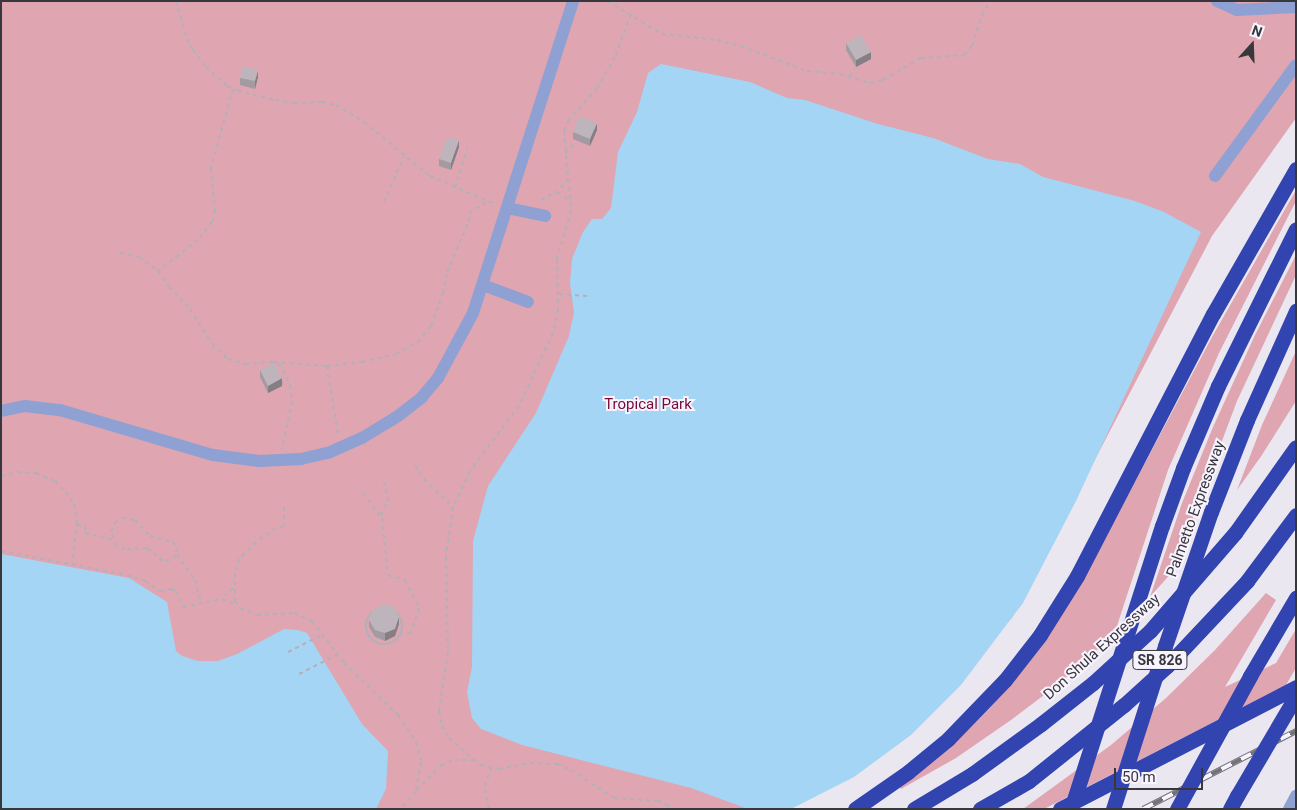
<!DOCTYPE html>
<style>
body{margin:0}
#map{position:relative;width:1297px;height:810px;overflow:hidden;background:#ebe7f1;font-family:Roboto,sans-serif}
div>[style]{position:absolute}
.green>*{inset:0;background:#dfa5b1}
.water>*{inset:0;background:#a5d5f5}
.path>*{height:2px;margin-top:-1px;transform-origin:0;background:repeating-linear-gradient(90deg,#b3b0b8 0 4px,transparent 0 8px)}
.path>.ring{margin:-1px;padding:0;box-sizing:content-box;background:none;border:2px solid #b3b0b8;border-radius:50%}
.minor>*{height:12px;margin:-6px;padding:0 6px;transform-origin:6px;border-radius:6px;background:#8fa0d3}
.highway>*{height:15px;margin:-7.5px;padding:0 7.5px;transform-origin:7.5px;border-radius:7.5px;background:#3144b0}
.rail>*{height:5.5px;margin-top:-2.75px;transform-origin:0;background:repeating-linear-gradient(90deg,#f8f4ff 0 11px,#747278 0 22px);box-sizing:border-box;border-block:1px solid #747278}
.highway-bridge>*{height:15px;margin:-7.5px;padding:0 7.5px;transform-origin:7.5px;border-radius:7.5px;background:#3144b0}
.wall>*{inset:0;background:#a39ba2}
.shaded-wall>*{inset:0;background:#857e84}
.building>*{inset:0;background:#beb4bc}
span{translate:-50% -50%;white-space:nowrap;text-align:center;line-height:1.15;-webkit-text-stroke:4px #f8f4ff;paint-order:stroke}
.shield-label span{padding:1px 4px;background:#f8f4ff;border:1px solid;border-radius:4px;-webkit-text-stroke-width:0}
.shield-label{font-size:14px;color:#38373b;font-weight:700}
.park-label{font-size:15px;color:#770935}
.street-label{font-size:15px;color:#38373b}
.frame{position:absolute;inset:0;border:2px solid #38373b;pointer-events:none}
.north{position:absolute;left:1227px;top:20px;width:50px;height:50px;-webkit-text-stroke:4px #f8f4ff;paint-order:stroke;rotate:20deg;font-size:14px;font-weight:700;line-height:20px;text-align:center;color:#38373b}
.north::after{content:'';display:block;margin:auto;width:18px;height:22px;background:#38373b;clip-path:polygon(50% 0,100% 100%,50% 72%,0 100%)}
.scale{position:absolute;left:1114px;top:768px;width:89px;height:22px;box-sizing:border-box;border:2px solid #38373b;border-top:0;padding-left:6px;font-size:15px;line-height:18px;white-space:nowrap;color:#38373b;-webkit-text-stroke:4px #f8f4ff;paint-order:stroke}
</style>
<div id="map">
<div class="green">
<i style="clip-path:polygon(1px 1px,1296px 1px,1296px 118px,1212px 236px,1012px 618px,786px 809px,1px 809px)"></i>
<i style="clip-path:polygon(1296px 190px,1296px 201px,1219px 353px,1168px 470px,1114px 635px,1056px 686px,1011px 720px,956px 758px,901px 789px,899px 786px,929px 763px,1080px 585px,1212px 337px)"></i>
<i style="clip-path:polygon(1296px 255px,1296px 275px,1237px 401px,1173px 571px,1150px 597px,1182px 503px,1213px 427px,1255px 335px)"></i>
<i style="clip-path:polygon(1296px 351px,1296px 401px,1262px 455px,1237px 490px,1262px 425px)"></i>
<i style="clip-path:polygon(1266px 593px,1276px 600px,1225px 687px,1276px 663px,1296px 629px,1296px 668px,1286px 685px,1044px 809px,1023px 809px,1111px 745px,1166px 698px,1215px 650px)"></i>
</div>
<div class="water">
<i style="clip-path:polygon(661px 64px,750px 82px,787px 98px,805px 100px,878px 124px,933px 138px,988px 159px,1020px 164px,1043px 177px,1135px 201px,1164px 212px,1201px 232px,1076px 501px,1023px 603px,961px 685px,911px 735px,854px 777px,791px 809px,748px 809px,691px 788px,522px 745px,481px 729px,472px 718px,467px 692px,472px 667px,473px 541px,488px 486px,536px 413px,569px 336px,574px 312px,570px 283px,572px 259px,583px 232px,592px 219px,602px 219px,611px 208px,618px 152px,637px 112px,648px 73px)"></i>
<i style="clip-path:polygon(1px 554px,129px 578px,167px 602px,176px 651px,182px 656px,198px 661px,218px 661px,237px 654px,284px 629px,298px 630px,307px 633px,362px 724px,388px 751px,386px 789px,376px 809px,1px 809px)"></i>
</div>
<div class="path">
<i style="left:176px;top:1px;width:40px;rotate:74deg"></i>
<i style="left:187px;top:39px;width:13px;rotate:61deg"></i>
<i style="left:193px;top:50px;width:21px;rotate:53deg"></i>
<i style="left:206px;top:67px;width:28px;rotate:42deg"></i>
<i style="left:227px;top:86px;width:12px;rotate:24deg"></i>
<i style="left:238px;top:91px;width:38px;rotate:14deg"></i>
<i style="left:275px;top:100px;width:19px;rotate:9deg"></i>
<i style="left:294px;top:103px;width:28px;rotate:-2deg"></i>
<i style="left:322px;top:102px;width:14px;rotate:12deg"></i>
<i style="left:336px;top:105px;width:33px;rotate:31deg"></i>
<i style="left:364px;top:122px;width:85px;rotate:39.3deg"></i>
<i style="left:430px;top:176px;width:71px;rotate:23.3deg"></i>
<i style="left:607px;top:1px;width:64px;rotate:31deg"></i>
<i style="left:662px;top:34px;width:55px;rotate:6.2deg"></i>
<i style="left:717px;top:40px;width:25px;rotate:14deg"></i>
<i style="left:741px;top:46px;width:71px;rotate:20.7deg"></i>
<i style="left:807px;top:71px;width:33px;rotate:5deg"></i>
<i style="left:840px;top:74px;width:31px;rotate:17deg"></i>
<i style="left:870px;top:83px;width:13px;rotate:-13deg"></i>
<i style="left:883px;top:80px;width:44px;rotate:-30.1deg"></i>
<i style="left:921px;top:58px;width:43px;rotate:-4deg"></i>
<i style="left:964px;top:55px;width:12px;rotate:-48deg"></i>
<i style="left:972px;top:46px;width:33px;rotate:-72deg"></i>
<i style="left:982px;top:15px;width:16px;rotate:-60deg"></i>
<i style="left:631px;top:14px;width:46px;rotate:110.4deg"></i>
<i style="left:615px;top:57px;width:36px;rotate:120deg"></i>
<i style="left:597px;top:88px;width:43px;rotate:131.2deg"></i>
<i style="left:569px;top:120px;width:12px;rotate:114deg"></i>
<i style="left:564px;top:131px;width:79px;rotate:84.9deg"></i>
<i style="left:571px;top:210px;width:51px;rotate:105.9deg"></i>
<i style="left:557px;top:259px;width:50px;rotate:88.9deg"></i>
<i style="left:558px;top:309px;width:25px;rotate:102deg"></i>
<i style="left:553px;top:333px;width:81px;rotate:115deg"></i>
<i style="left:519px;top:406px;width:81px;rotate:127deg"></i>
<i style="left:470px;top:471px;width:40px;rotate:115deg"></i>
<i style="left:453px;top:507px;width:50px;rotate:98deg"></i>
<i style="left:446px;top:557px;width:95px;rotate:88.8deg"></i>
<i style="left:448px;top:652px;width:60px;rotate:98.7deg"></i>
<i style="left:439px;top:711px;width:15px;rotate:79deg"></i>
<i style="left:442px;top:726px;width:14px;rotate:60deg"></i>
<i style="left:449px;top:738px;width:41px;rotate:41.1deg"></i>
<i style="left:480px;top:765px;width:19px;rotate:12deg"></i>
<i style="left:499px;top:769px;width:32px;rotate:-11deg"></i>
<i style="left:530px;top:763px;width:27px;rotate:2deg"></i>
<i style="left:557px;top:764px;width:15px;rotate:23deg"></i>
<i style="left:571px;top:770px;width:51px;rotate:33.1deg"></i>
<i style="left:614px;top:798px;width:44px;rotate:3.9deg"></i>
<i style="left:658px;top:801px;width:19px;rotate:25deg"></i>
<i style="left:850px;top:76px;width:9px;rotate:-58deg"></i>
<i style="left:233px;top:89px;width:82px;rotate:105.6deg"></i>
<i style="left:211px;top:168px;width:42px;rotate:84.6deg"></i>
<i style="left:215px;top:210px;width:12px;rotate:104deg"></i>
<i style="left:212px;top:222px;width:23px;rotate:128deg"></i>
<i style="left:198px;top:240px;width:51px;rotate:142.2deg"></i>
<i style="left:158px;top:271px;width:19px;rotate:55deg"></i>
<i style="left:169px;top:287px;width:30px;rotate:46deg"></i>
<i style="left:190px;top:309px;width:41px;rotate:57.8deg"></i>
<i style="left:212px;top:344px;width:22px;rotate:43deg"></i>
<i style="left:228px;top:359px;width:18px;rotate:16deg"></i>
<i style="left:245px;top:364px;width:29px;rotate:-4deg"></i>
<i style="left:274px;top:362px;width:53px;rotate:4.3deg"></i>
<i style="left:327px;top:366px;width:70px;rotate:80.9deg"></i>
<i style="left:565px;top:153px;width:16px;rotate:-45deg"></i>
<i style="left:569px;top:179px;width:18px;rotate:133deg"></i>
<i style="left:557px;top:192px;width:17px;rotate:33deg"></i>
<i style="left:455px;top:188px;width:42px;rotate:-73.3deg"></i>
<i style="left:541px;top:200px;width:18px;rotate:-27deg"></i>
<i style="left:384px;top:202px;width:50px;rotate:-66.5deg"></i>
<i style="left:120px;top:253px;width:19px;rotate:12deg"></i>
<i style="left:139px;top:257px;width:24px;rotate:36deg"></i>
<i style="left:559px;top:294px;width:28px;rotate:4deg"></i>
<i style="left:279px;top:363px;width:25px;rotate:63deg"></i>
<i style="left:290px;top:385px;width:16px;rotate:83deg"></i>
<i style="left:292px;top:401px;width:49px;rotate:101.8deg"></i>
<i style="left:327px;top:366px;width:35px;rotate:-7deg"></i>
<i style="left:362px;top:362px;width:35px;rotate:-13deg"></i>
<i style="left:396px;top:354px;width:25px;rotate:-29deg"></i>
<i style="left:418px;top:342px;width:21px;rotate:-51deg"></i>
<i style="left:431px;top:326px;width:35px;rotate:-70deg"></i>
<i style="left:443px;top:293px;width:21px;rotate:-79deg"></i>
<i style="left:447px;top:272px;width:56px;rotate:-66.7deg"></i>
<i style="left:469px;top:221px;width:8px;rotate:-90deg"></i>
<i style="left:469px;top:213px;width:22px;rotate:-32deg"></i>
<i style="left:282px;top:381px;width:6px;rotate:59deg"></i>
<i style="left:415px;top:465px;width:17px;rotate:57deg"></i>
<i style="left:424px;top:479px;width:40px;rotate:44deg"></i>
<i style="left:1px;top:476px;width:16px;rotate:-14deg"></i>
<i style="left:17px;top:472px;width:19px;rotate:3deg"></i>
<i style="left:36px;top:473px;width:21px;rotate:23deg"></i>
<i style="left:55px;top:481px;width:16px;rotate:45deg"></i>
<i style="left:66px;top:492px;width:14px;rotate:56deg"></i>
<i style="left:74px;top:504px;width:18px;rotate:81deg"></i>
<i style="left:77px;top:522px;width:42px;rotate:96.8deg"></i>
<i style="left:363px;top:493px;width:31px;rotate:53deg"></i>
<i style="left:382px;top:518px;width:57px;rotate:84deg"></i>
<i style="left:388px;top:575px;width:18px;rotate:16deg"></i>
<i style="left:405px;top:580px;width:31px;rotate:63deg"></i>
<i style="left:419px;top:608px;width:26px;rotate:108deg"></i>
<i style="left:411px;top:633px;width:11px;rotate:175deg"></i>
<i style="left:284px;top:507px;width:19px;rotate:90deg"></i>
<i style="left:284px;top:526px;width:8px;rotate:166deg"></i>
<i style="left:276px;top:528px;width:24px;rotate:145deg"></i>
<i style="left:256px;top:542px;width:24px;rotate:135deg"></i>
<i style="left:239px;top:559px;width:15px;rotate:106deg"></i>
<i style="left:235px;top:573px;width:28px;rotate:90deg"></i>
<i style="left:235px;top:601px;width:9px;rotate:54deg"></i>
<i style="left:240px;top:608px;width:18px;rotate:22deg"></i>
<i style="left:257px;top:615px;width:37px;rotate:-3deg"></i>
<i style="left:294px;top:613px;width:20px;rotate:24deg"></i>
<i style="left:312px;top:621px;width:53px;rotate:52.7deg"></i>
<i style="left:344px;top:663px;width:75px;rotate:43.9deg"></i>
<i style="left:398px;top:715px;width:32px;rotate:56deg"></i>
<i style="left:416px;top:742px;width:21px;rotate:76deg"></i>
<i style="left:421px;top:762px;width:29px;rotate:100deg"></i>
<i style="left:416px;top:791px;width:23px;rotate:130deg"></i>
<i style="left:381px;top:515px;width:16px;rotate:-63deg"></i>
<i style="left:388px;top:501px;width:19px;rotate:-102deg"></i>
<i style="left:122px;top:518px;width:13px;rotate:9deg"></i>
<i style="left:135px;top:520px;width:22px;rotate:47deg"></i>
<i style="left:150px;top:536px;width:24px;rotate:15deg"></i>
<i style="left:173px;top:542px;width:7px;rotate:56deg"></i>
<i style="left:177px;top:548px;width:7px;rotate:98deg"></i>
<i style="left:176px;top:555px;width:8px;rotate:140deg"></i>
<i style="left:170px;top:560px;width:7px;rotate:172deg"></i>
<i style="left:163px;top:561px;width:21px;rotate:-141deg"></i>
<i style="left:147px;top:548px;width:22px;rotate:177deg"></i>
<i style="left:125px;top:549px;width:9px;rotate:-159deg"></i>
<i style="left:117px;top:546px;width:15px;rotate:-113deg"></i>
<i style="left:111px;top:532px;width:10px;rotate:-66deg"></i>
<i style="left:115px;top:523px;width:9px;rotate:-36deg"></i>
<i style="left:77px;top:525px;width:9px;rotate:13deg"></i>
<i style="left:86px;top:527px;width:6px;rotate:99deg"></i>
<i style="left:85px;top:533px;width:29px;rotate:14deg"></i>
<i style="left:1px;top:551px;width:128px;rotate:10.8deg"></i>
<i style="left:127px;top:575px;width:19px;rotate:18deg"></i>
<i style="left:145px;top:581px;width:18px;rotate:34deg"></i>
<i style="left:160px;top:591px;width:11px;rotate:-10deg"></i>
<i style="left:171px;top:589px;width:5px;rotate:22deg"></i>
<i style="left:176px;top:591px;width:17px;rotate:66deg"></i>
<i style="left:183px;top:607px;width:40px;rotate:-12deg"></i>
<i style="left:177px;top:555px;width:31px;rotate:54deg"></i>
<i style="left:195px;top:580px;width:24px;rotate:75deg"></i>
<i style="left:233px;top:588px;width:16px;rotate:135deg"></i>
<i style="left:222px;top:599px;width:15px;rotate:20deg"></i>
<i class="ring" style="left:366px;top:608px;width:34px;height:34px"></i>
<i style="left:288px;top:652px;width:39px;rotate:-27deg"></i>
<i style="left:299px;top:674px;width:42px;rotate:-26.6deg"></i>
<i style="left:417px;top:790px;width:35px;rotate:-46deg"></i>
<i style="left:441px;top:765px;width:15px;rotate:-20deg"></i>
<i style="left:455px;top:760px;width:18px"></i>
<i style="left:489px;top:809px;width:23px;rotate:-100deg"></i>
<i style="left:485px;top:786px;width:19px;rotate:-72deg"></i>
</div>
<div class="minor">
<i style="left:1217px;top:1px;width:22px;rotate:24deg"></i>
<i style="left:1237px;top:10px;width:59px;rotate:-2.9deg"></i>
<i style="left:1215px;top:176px;width:137px;rotate:-53.9deg"></i>
<i style="left:508px;top:208px;width:38px;rotate:12deg"></i>
<i style="left:483px;top:285px;width:48px;rotate:20.7deg"></i>
<i style="left:1px;top:411px;width:25px;rotate:-12deg"></i>
<i style="left:25px;top:406px;width:35px;rotate:7deg"></i>
<i style="left:60px;top:410px;width:159px;rotate:16.4deg"></i>
<i style="left:213px;top:455px;width:46px;rotate:7.4deg"></i>
<i style="left:259px;top:461px;width:42px;rotate:-2.7deg"></i>
<i style="left:301px;top:459px;width:28px;rotate:-13deg"></i>
<i style="left:328px;top:453px;width:37px;rotate:-24deg"></i>
<i style="left:362px;top:438px;width:42px;rotate:-31.4deg"></i>
<i style="left:398px;top:416px;width:31px;rotate:-38deg"></i>
<i style="left:422px;top:397px;width:25px;rotate:-50deg"></i>
<i style="left:438px;top:378px;width:74px;rotate:-61.7deg"></i>
<i style="left:473px;top:313px;width:328px;rotate:-72.2deg"></i>
<i style="left:1289px;top:809px;width:15px;rotate:-62deg"></i>
</div>
<div class="highway">
<i style="left:1211px;top:512px;width:99px;rotate:-68.6deg"></i>
<i style="left:1247px;top:420px;width:120px;rotate:-65.8deg"></i>
<i style="left:1162px;top:526px;width:62px;rotate:-70.1deg"></i>
<i style="left:1183px;top:468px;width:89px;rotate:-66.9deg"></i>
<i style="left:1218px;top:386px;width:175px;rotate:-63.6deg"></i>
<i style="left:1250px;top:676px;width:91px;rotate:-59.5deg"></i>
<i style="left:855px;top:809px;width:65px;rotate:-34.9deg"></i>
<i style="left:908px;top:772px;width:52px;rotate:-39.5deg"></i>
<i style="left:948px;top:739px;width:82px;rotate:-46deg"></i>
<i style="left:1005px;top:680px;width:57px;rotate:-52.1deg"></i>
<i style="left:1040px;top:635px;width:70px;rotate:-57.9deg"></i>
<i style="left:1077px;top:576px;width:295px;rotate:-62.6deg"></i>
<i style="left:1213px;top:314px;width:167px;rotate:-60.2deg"></i>
<i style="left:914px;top:809px;width:68px;rotate:-31.1deg"></i>
<i style="left:972px;top:774px;width:85px;rotate:-35.9deg"></i>
<i style="left:1041px;top:724px;width:66px;rotate:-38.3deg"></i>
<i style="left:1093px;top:683px;width:77px;rotate:-42.4deg"></i>
<i style="left:1150px;top:631px;width:130px;rotate:-49.1deg"></i>
<i style="left:1235px;top:533px;width:105px;rotate:-54.7deg"></i>
<i style="left:980px;top:809px;width:56px;rotate:-29.7deg"></i>
<i style="left:1029px;top:781px;width:122px;rotate:-38.7deg"></i>
<i style="left:1124px;top:705px;width:58px;rotate:-42.2deg"></i>
<i style="left:1167px;top:666px;width:117px;rotate:-46.7deg"></i>
<i style="left:1247px;top:581px;width:82px;rotate:-53.4deg"></i>
<i style="left:1060px;top:809px;width:266px;rotate:-27.3deg"></i>
<i style="left:1230px;top:809px;width:15px;rotate:-62deg"></i>
</div>
<div class="rail">
<i style="left:1143px;top:809px;width:172px;rotate:-27deg"></i>
</div>
<div class="highway-bridge">
<i style="left:1237px;top:796px;width:116px;rotate:-59.5deg"></i>
<i style="left:1071px;top:809px;width:297px;rotate:-72.2deg"></i>
<i style="left:1113px;top:809px;width:171px;rotate:-72.3deg"></i>
<i style="left:1165px;top:646px;width:142px;rotate:-71.1deg"></i>
<i style="left:1177px;top:809px;width:152px;rotate:-61.2deg"></i>
</div>
<div class="wall">
<i style="clip-path:polygon(846px 43px,871px 59px,856px 67px,846px 50px)"></i>
<i style="clip-path:polygon(258px 77px,255px 89px,240px 85px,240px 78px)"></i>
<i style="clip-path:polygon(597px 130px,590px 146px,573px 139px,573px 132px)"></i>
<i style="clip-path:polygon(459px 147px,451px 170px,439px 166px,439px 159px)"></i>
<i style="clip-path:polygon(260px 370px,282px 386px,268px 393px,260px 377px)"></i>
<i style="clip-path:polygon(369px 620px,399px 624px,395px 636px,385px 641px,375px 637px,369px 627px)"></i>
</div>
<div class="shaded-wall">
<i style="clip-path:polygon(871px 52px,871px 59px,856px 67px,856px 60px)"></i>
<i style="clip-path:polygon(258px 70px,258px 77px,255px 89px,255px 81px)"></i>
<i style="clip-path:polygon(597px 123px,597px 130px,590px 146px,590px 139px)"></i>
<i style="clip-path:polygon(459px 140px,459px 147px,451px 170px,451px 163px)"></i>
<i style="clip-path:polygon(282px 378px,282px 386px,268px 393px,268px 386px)"></i>
<i style="clip-path:polygon(399px 617px,399px 624px,395px 636px,385px 641px,385px 633px)"></i>
</div>
<div class="building">
<i style="clip-path:polygon(861px 35px,871px 52px,856px 60px,846px 43px)"></i>
<i style="clip-path:polygon(243px 66px,258px 70px,255px 81px,240px 78px)"></i>
<i style="clip-path:polygon(579px 116px,597px 123px,590px 139px,573px 132px)"></i>
<i style="clip-path:polygon(450px 137px,459px 140px,451px 163px,439px 159px,446px 139px,449px 140px)"></i>
<i style="clip-path:polygon(274px 363px,282px 378px,268px 386px,260px 370px)"></i>
<i style="clip-path:polygon(383px 604px,394px 607px,399px 617px,395px 629px,385px 633px,375px 630px,369px 620px,373px 610px)"></i>
</div>
<div class="shield-label">
<span style="left:1160px;top:660px">SR 826</span>
</div>
<div class="park-label">
<span style="left:648px;top:405px">Tropical Park</span>
</div>
<div class="street-label">
<span style="left:1196px;top:509px;rotate:-70deg">Palmetto Expressway</span>
<span style="left:1102px;top:647px;rotate:-42deg">Don Shula Expressway</span>
</div>
<div class="frame"></div>
<div class="north">N</div>
<div class="scale">50 m</div>
</div>
